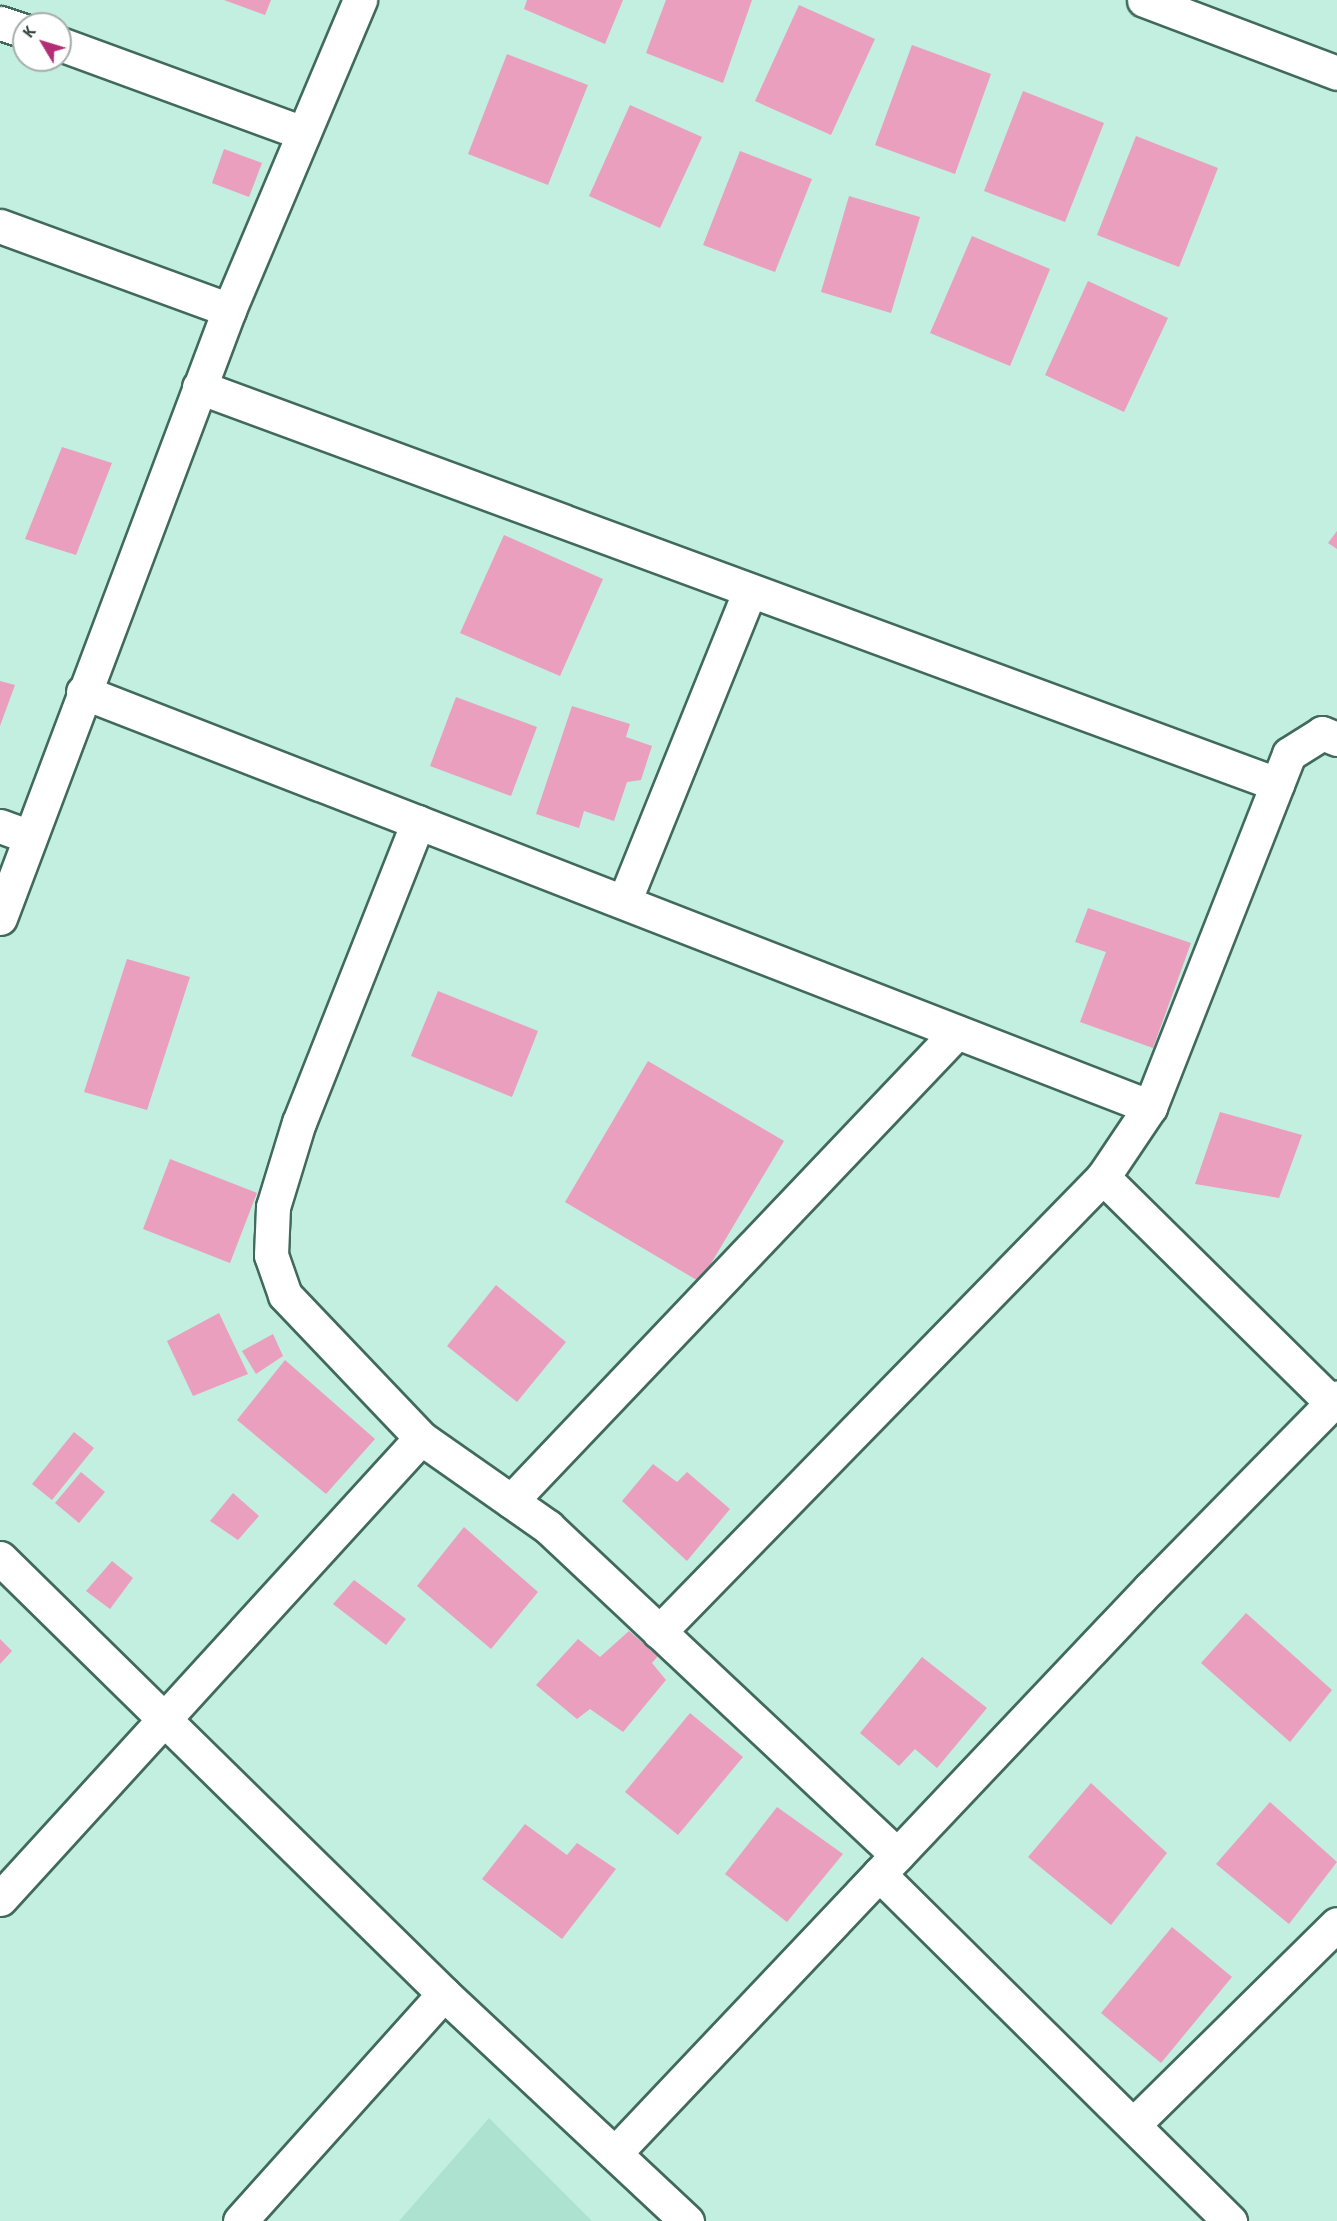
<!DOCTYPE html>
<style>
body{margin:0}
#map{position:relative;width:1337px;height:2221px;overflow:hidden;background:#c2efe0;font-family:"Alegreya Sans",sans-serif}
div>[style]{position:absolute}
.built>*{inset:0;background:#ade2d1}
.building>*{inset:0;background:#ea9fbe}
.roads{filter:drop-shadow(2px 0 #416a5d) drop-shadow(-2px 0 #416a5d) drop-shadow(0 2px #416a5d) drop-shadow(0 -2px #416a5d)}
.minor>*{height:33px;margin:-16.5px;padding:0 16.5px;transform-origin:16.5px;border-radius:16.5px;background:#fff}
.tertiary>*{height:33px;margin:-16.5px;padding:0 16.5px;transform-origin:16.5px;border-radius:16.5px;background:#fff}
span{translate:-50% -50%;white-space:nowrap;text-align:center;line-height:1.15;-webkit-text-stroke:5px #fff;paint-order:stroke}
.north{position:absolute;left:12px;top:12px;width:60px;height:60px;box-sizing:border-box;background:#fff;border:2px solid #a7aeac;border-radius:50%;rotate:308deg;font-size:16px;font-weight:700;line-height:24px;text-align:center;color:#23352f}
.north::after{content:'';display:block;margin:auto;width:21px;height:27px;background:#b32e74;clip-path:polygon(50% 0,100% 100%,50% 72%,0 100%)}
</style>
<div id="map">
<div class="built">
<i style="clip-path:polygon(489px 2118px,592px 2221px,399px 2221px)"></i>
</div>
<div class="building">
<i style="clip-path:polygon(224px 0,271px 0,265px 15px)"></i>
<i style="clip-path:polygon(527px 0,623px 0,605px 44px,524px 9px)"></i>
<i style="clip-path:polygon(666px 0,752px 0,723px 83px,646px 53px)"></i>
<i style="clip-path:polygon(799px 5px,875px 39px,831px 135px,755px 101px)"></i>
<i style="clip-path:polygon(912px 45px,991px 74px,955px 174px,875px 145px)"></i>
<i style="clip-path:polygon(507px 54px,588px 85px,548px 185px,468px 154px)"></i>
<i style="clip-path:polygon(1023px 91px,1104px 123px,1065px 222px,984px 191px)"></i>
<i style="clip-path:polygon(630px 105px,702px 137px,660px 228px,589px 196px)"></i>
<i style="clip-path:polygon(1136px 136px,1218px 168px,1179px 267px,1097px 235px)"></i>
<i style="clip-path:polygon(224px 149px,262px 163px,249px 197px,212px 183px)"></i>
<i style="clip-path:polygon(740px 151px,812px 179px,775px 272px,703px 245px)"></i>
<i style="clip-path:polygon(849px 196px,920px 217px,891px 313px,821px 292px)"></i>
<i style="clip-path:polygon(972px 236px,1050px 269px,1010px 366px,930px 333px)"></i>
<i style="clip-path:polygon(1088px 281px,1168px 318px,1124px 412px,1045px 375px)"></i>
<i style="clip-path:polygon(62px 447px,112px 463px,76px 555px,25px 539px)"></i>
<i style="clip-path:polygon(1337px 531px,1337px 549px,1328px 543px)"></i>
<i style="clip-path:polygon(504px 535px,603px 579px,560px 676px,460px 633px)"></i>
<i style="clip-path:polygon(0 681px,15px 685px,0 726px)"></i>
<i style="clip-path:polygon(456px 697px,537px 727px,511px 796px,430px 766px)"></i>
<i style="clip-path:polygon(572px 706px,630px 724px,626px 737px,652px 746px,641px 780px,627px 782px,614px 821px,584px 811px,579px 828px,536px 814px)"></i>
<i style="clip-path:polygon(1088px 908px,1191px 943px,1153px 1048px,1080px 1022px,1106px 952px,1075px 942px)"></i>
<i style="clip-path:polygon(127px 959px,190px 977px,147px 1110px,84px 1092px)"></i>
<i style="clip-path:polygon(438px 991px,538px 1031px,512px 1097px,411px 1056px)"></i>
<i style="clip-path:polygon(648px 1061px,784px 1141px,700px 1282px,565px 1202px)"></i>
<i style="clip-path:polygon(1220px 1112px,1302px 1135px,1279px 1198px,1195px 1184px)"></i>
<i style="clip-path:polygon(170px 1159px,257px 1193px,230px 1263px,143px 1229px)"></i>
<i style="clip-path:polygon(496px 1285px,566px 1342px,517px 1402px,447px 1346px)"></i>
<i style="clip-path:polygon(219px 1313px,248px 1374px,193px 1396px,167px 1341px)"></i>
<i style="clip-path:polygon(273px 1334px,283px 1356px,256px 1374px,242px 1351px)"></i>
<i style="clip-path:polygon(285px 1360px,375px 1439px,326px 1494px,237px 1420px)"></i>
<i style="clip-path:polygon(74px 1432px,94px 1448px,52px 1500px,32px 1484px)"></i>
<i style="clip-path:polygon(653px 1464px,677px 1482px,687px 1472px,730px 1509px,687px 1561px,622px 1501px)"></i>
<i style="clip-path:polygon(81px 1472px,105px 1492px,79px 1523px,55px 1503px)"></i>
<i style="clip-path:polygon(233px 1493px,259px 1516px,238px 1540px,210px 1521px)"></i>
<i style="clip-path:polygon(464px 1527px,538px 1592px,491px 1649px,417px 1586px)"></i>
<i style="clip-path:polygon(112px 1561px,133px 1578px,110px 1609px,86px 1591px)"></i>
<i style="clip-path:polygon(354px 1580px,406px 1619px,386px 1645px,333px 1604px)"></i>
<i style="clip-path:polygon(1246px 1613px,1332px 1690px,1290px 1742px,1201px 1663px)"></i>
<i style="clip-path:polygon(629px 1631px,658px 1656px,652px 1663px,666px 1680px,623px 1732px,590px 1709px,577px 1719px,536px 1685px,578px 1639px,600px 1657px)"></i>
<i style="clip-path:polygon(0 1639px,12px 1651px,0 1664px)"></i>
<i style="clip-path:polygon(922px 1657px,987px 1708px,937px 1768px,915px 1749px,899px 1766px,860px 1733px)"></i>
<i style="clip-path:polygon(690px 1713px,743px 1757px,678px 1835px,625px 1792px)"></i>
<i style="clip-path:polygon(1091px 1783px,1167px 1853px,1111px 1925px,1028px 1857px)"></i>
<i style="clip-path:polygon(1270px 1802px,1337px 1862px,1289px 1924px,1216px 1864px)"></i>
<i style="clip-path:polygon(777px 1807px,843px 1854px,787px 1922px,725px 1874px)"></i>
<i style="clip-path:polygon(525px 1824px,567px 1855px,577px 1843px,616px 1869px,562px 1939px,482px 1879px)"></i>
<i style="clip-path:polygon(1172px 1927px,1232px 1977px,1161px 2063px,1101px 2013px)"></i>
</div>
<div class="roads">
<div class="minor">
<i style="left:0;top:23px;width:25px;rotate:18deg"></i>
<i style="left:60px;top:44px;width:259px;rotate:20.1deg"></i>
<i style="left:0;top:226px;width:244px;rotate:20.1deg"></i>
<i style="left:199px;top:387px;width:1149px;rotate:20.22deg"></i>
<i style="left:83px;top:692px;width:1145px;rotate:21.25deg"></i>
<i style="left:418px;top:822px;width:323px;rotate:111.6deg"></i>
<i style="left:299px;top:1122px;width:89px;rotate:107deg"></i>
<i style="left:273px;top:1207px;width:48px;rotate:92.4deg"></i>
<i style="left:271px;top:1255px;width:42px;rotate:70.7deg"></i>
<i style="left:285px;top:1295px;width:197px;rotate:46.4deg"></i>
<i style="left:421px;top:1438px;width:155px;rotate:35deg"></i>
<i style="left:548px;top:1527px;width:479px;rotate:43.2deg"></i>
<i style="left:0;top:826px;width:32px;rotate:20deg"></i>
<i style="left:624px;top:902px;width:336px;rotate:-68deg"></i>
<i style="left:0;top:918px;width:650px;rotate:-69.36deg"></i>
<i style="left:229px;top:310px;width:337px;rotate:-67.1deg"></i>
<i style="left:1332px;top:1403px;width:322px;rotate:-135.4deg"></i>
<i style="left:1103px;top:1177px;width:84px;rotate:-56.1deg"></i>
<i style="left:1150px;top:1107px;width:379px;rotate:-68.5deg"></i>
<i style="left:1289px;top:754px;width:39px;rotate:-32deg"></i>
<i style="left:1322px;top:733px;width:16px;rotate:22deg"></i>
<i style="left:511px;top:1501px;width:647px;rotate:-46.44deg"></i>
<i style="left:0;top:1558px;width:622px;rotate:44.48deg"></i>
<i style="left:444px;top:1994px;width:333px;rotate:43.1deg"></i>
<i style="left:659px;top:1632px;width:636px;rotate:-45.7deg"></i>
<i style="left:879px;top:1874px;width:494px;rotate:44.7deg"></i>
<i style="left:0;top:1899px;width:624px;rotate:-47.6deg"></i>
<i style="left:1133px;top:2125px;width:286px;rotate:-44.6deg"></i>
<i style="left:616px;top:2152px;width:777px;rotate:-46.57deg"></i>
<i style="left:1150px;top:1588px;width:267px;rotate:-45.5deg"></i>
<i style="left:240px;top:2221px;width:305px;rotate:-48.1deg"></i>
</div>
<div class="tertiary">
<i style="left:1144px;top:0;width:206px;rotate:20.7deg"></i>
</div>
</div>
<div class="north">K</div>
</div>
